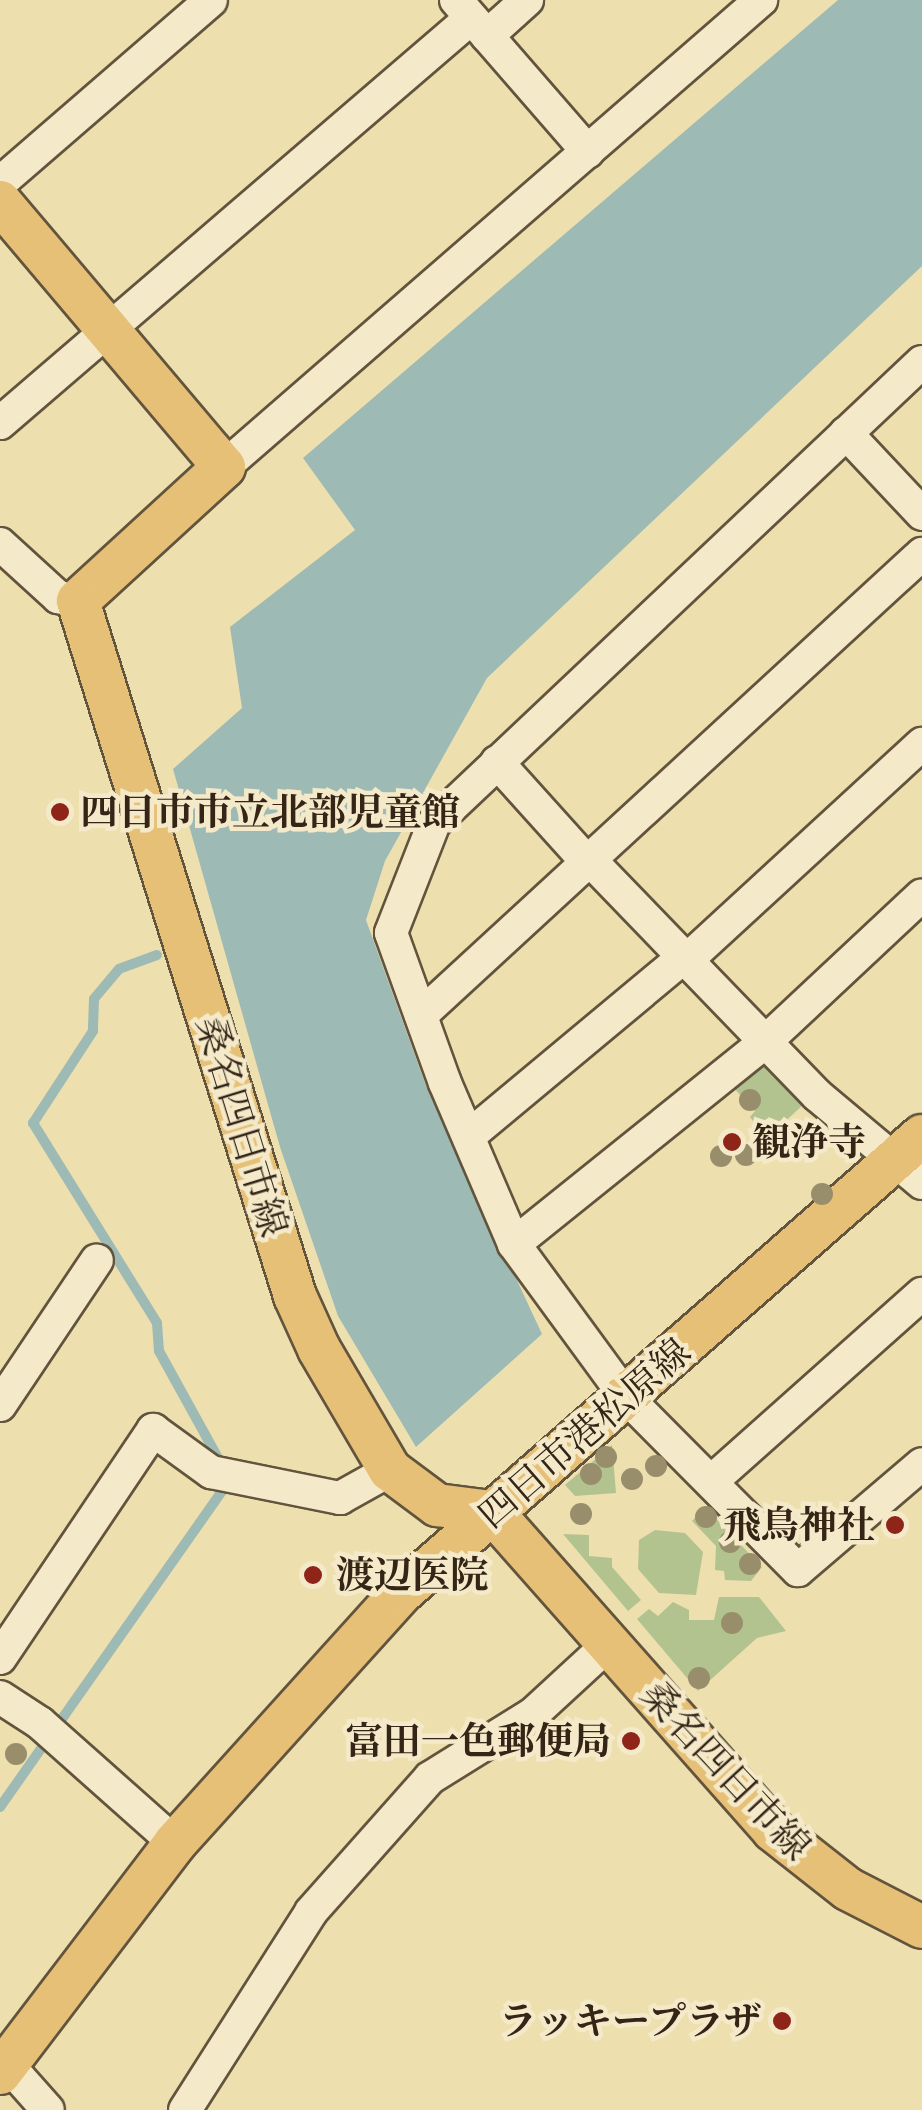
<!DOCTYPE html>
<meta charset="utf-8">
<style>
body{margin:0}
#map{position:relative;width:922px;height:2110px;overflow:hidden;background:#eedfae;font-family:"EB Garamond","Noto Serif JP",serif}
div>[style]{position:absolute}
.green>*{inset:0;background:#b3c38f}
.water>*{inset:0;background:#9ebab5}
.stream>*{height:10px;margin:-5px;padding:0 5px;transform-origin:5px;border-radius:5px;background:#9ebab5}
.roads{filter:drop-shadow(2px 0 #62543d) drop-shadow(-2px 0 #62543d) drop-shadow(0 2px #62543d) drop-shadow(0 -2px #62543d)}
.minor>*{height:32px;margin:-16px;padding:0 16px;transform-origin:16px;border-radius:16px;background:#f4eaca}
.major>*{height:42px;margin:-21px;padding:0 21px;transform-origin:21px;border-radius:21px;background:#e7c077}
.trees>*{width:22px;height:22px;margin:-11px;border-radius:50%;background:#998e6b}
.dots>*{width:28px;height:28px;translate:-50% -50%;box-sizing:border-box;border:5px solid #f4eaca;border-radius:50%}
span{translate:-50% -50%;white-space:nowrap;text-align:center;line-height:1.15;-webkit-text-stroke:9px #f4eaca;paint-order:stroke}
.poi-label{font-size:38px;color:#342517;font-weight:700}
.left{translate:0 -50%;text-align:left}
.right{translate:-100% -50%;text-align:right}
.street-label{font-size:38px;color:#342517}
</style>
<div id="map">
<div class="green">
<i style="clip-path:polygon(758px 1060px,805px 1103px,766px 1139px,750px 1117px,755px 1111px,730px 1084px)"></i>
<i style="clip-path:polygon(612px 1445px,616px 1493px,575px 1496px,565px 1485px)"></i>
<i style="clip-path:polygon(705px 1507px,762px 1567px,751px 1581px,725px 1580px,724px 1571px,715px 1570px,716px 1546px,692px 1521px)"></i>
<i style="clip-path:polygon(655px 1530px,685px 1533px,703px 1552px,696px 1595px,659px 1593px,638px 1569px,639px 1540px)"></i>
<i style="clip-path:polygon(563px 1534px,589px 1535px,589px 1556px,612px 1558px,612px 1567px,641px 1600px,628px 1611px)"></i>
<i style="clip-path:polygon(719px 1597px,759px 1597px,786px 1631px,757px 1638px,698px 1691px,637px 1619px,649px 1609px,658px 1616px,673px 1602px,689px 1610px,689px 1620px,714px 1620px)"></i>
</div>
<div class="water">
<i style="clip-path:polygon(838px 0,922px 0,922px 266px,487px 678px,385px 861px,366px 920px,425px 1083px,542px 1334px,416px 1447px,338px 1316px,280px 1147px,173px 769px,242px 708px,230px 627px,355px 530px,303px 458px)"></i>
</div>
<div class="stream">
<i style="left:157px;top:955px;width:40px;rotate:159.8deg"></i>
<i style="left:119px;top:969px;width:39px;rotate:130deg"></i>
<i style="left:94px;top:999px;width:32px;rotate:92deg"></i>
<i style="left:93px;top:1031px;width:110px;rotate:123.1deg"></i>
<i style="left:33px;top:1123px;width:235px;rotate:58.2deg"></i>
<i style="left:157px;top:1323px;width:28px;rotate:86deg"></i>
<i style="left:159px;top:1351px;width:120px;rotate:61.1deg"></i>
<i style="left:0;top:1807px;width:397px;rotate:-54.9deg"></i>
</div>
<div class="roads">
<div class="minor">
<i style="left:456px;top:0;width:201px;rotate:49deg"></i>
<i style="left:487px;top:36px;width:54px;rotate:-42deg"></i>
<i style="left:0;top:183px;width:279px;rotate:-40.9deg"></i>
<i style="left:922px;top:362px;width:671px;rotate:136.63deg"></i>
<i style="left:434px;top:823px;width:118px;rotate:111.4deg"></i>
<i style="left:391px;top:933px;width:159px;rotate:70.2deg"></i>
<i style="left:445px;top:1083px;width:175px;rotate:66.8deg"></i>
<i style="left:514px;top:1244px;width:190px;rotate:53.8deg"></i>
<i style="left:626px;top:1397px;width:244px;rotate:45.2deg"></i>
<i style="left:798px;top:1570px;width:163px;rotate:-40.5deg"></i>
<i style="left:0;top:423px;width:621px;rotate:-40.69deg"></i>
<i style="left:846px;top:433px;width:111px;rotate:46.8deg"></i>
<i style="left:224px;top:467px;width:712px;rotate:-41.01deg"></i>
<i style="left:0;top:544px;width:79px;rotate:42.4deg"></i>
<i style="left:58px;top:597px;width:20px;rotate:11deg"></i>
<i style="left:497px;top:762px;width:135px;rotate:48deg"></i>
<i style="left:590px;top:860px;width:327px;rotate:46deg"></i>
<i style="left:817px;top:1095px;width:137px;rotate:40deg"></i>
<i style="left:688px;top:959px;width:318px;rotate:-42.6deg"></i>
<i style="left:421px;top:1015px;width:681px;rotate:-42.62deg"></i>
<i style="left:469px;top:1136px;width:278px;rotate:-39.8deg"></i>
<i style="left:514px;top:1244px;width:321px;rotate:-38.8deg"></i>
<i style="left:764px;top:1043px;width:216px;rotate:-43.1deg"></i>
<i style="left:0;top:1405px;width:174px;rotate:-56.2deg"></i>
<i style="left:713px;top:1480px;width:280px;rotate:-41.7deg"></i>
<i style="left:0;top:1658px;width:275px;rotate:-56.1deg"></i>
<i style="left:153px;top:1430px;width:72px;rotate:35.9deg"></i>
<i style="left:211px;top:1472px;width:132px;rotate:11.4deg"></i>
<i style="left:340px;top:1498px;width:57px;rotate:-29.2deg"></i>
<i style="left:0;top:1697px;width:48px;rotate:33deg"></i>
<i style="left:40px;top:1723px;width:181px;rotate:41.6deg"></i>
<i style="left:0;top:2056px;width:72px;rotate:48.4deg"></i>
<i style="left:185px;top:2110px;width:235px;rotate:-57.5deg"></i>
<i style="left:311px;top:1912px;width:179px;rotate:-48.4deg"></i>
<i style="left:430px;top:1778px;width:121px;rotate:-31.9deg"></i>
<i style="left:533px;top:1714px;width:105px;rotate:-42.7deg"></i>
</div>
<div class="major">
<i style="left:0;top:202px;width:347px;rotate:49.8deg"></i>
<i style="left:224px;top:467px;width:198px;rotate:137.5deg"></i>
<i style="left:78px;top:601px;width:728px;rotate:72.66deg"></i>
<i style="left:295px;top:1296px;width:58px;rotate:65.6deg"></i>
<i style="left:319px;top:1349px;width:140px;rotate:59.6deg"></i>
<i style="left:390px;top:1470px;width:59px;rotate:36.7deg"></i>
<i style="left:437px;top:1505px;width:55px;rotate:7.3deg"></i>
<i style="left:492px;top:1512px;width:424px;rotate:48.5deg"></i>
<i style="left:773px;top:1830px;width:95px;rotate:38.2deg"></i>
<i style="left:848px;top:1889px;width:83px;rotate:27.2deg"></i>
<i style="left:0;top:2073px;width:289px;rotate:-52.7deg"></i>
<i style="left:175px;top:1843px;width:337px;rotate:-47.9deg"></i>
<i style="left:401px;top:1593px;width:693px;rotate:-41.26deg"></i>
</div>
</div>
<div class="trees">
<i style="left:750px;top:1100px"></i>
<i style="left:746px;top:1155px"></i>
<i style="left:721px;top:1156px"></i>
<i style="left:822px;top:1194px"></i>
<i style="left:606px;top:1457px"></i>
<i style="left:656px;top:1466px"></i>
<i style="left:591px;top:1474px"></i>
<i style="left:632px;top:1479px"></i>
<i style="left:581px;top:1514px"></i>
<i style="left:706px;top:1517px"></i>
<i style="left:730px;top:1542px"></i>
<i style="left:750px;top:1564px"></i>
<i style="left:732px;top:1623px"></i>
<i style="left:699px;top:1678px"></i>
<i style="left:16px;top:1754px"></i>
</div>
<div class="dots">
<i style="left:60px;top:812px;background:#8f2418"></i>
<i style="left:732px;top:1142px;background:#8f2418"></i>
<i style="left:895px;top:1525px;background:#8f2418"></i>
<i style="left:313px;top:1575px;background:#8f2418"></i>
<i style="left:631px;top:1741px;background:#8f2418"></i>
<i style="left:782px;top:2021px;background:#8f2418"></i>
</div>
<div class="poi-label">
<span class="left" style="left:80px;top:812px">四日市市立北部児童館</span>
<span class="left" style="left:752px;top:1142px">観浄寺</span>
<span class="right" style="left:875px;top:1525px">飛鳥神社</span>
<span class="left" style="left:336px;top:1575px">渡辺医院</span>
<span class="right" style="left:611px;top:1741px">富田一色郵便局</span>
<span class="right" style="left:762px;top:2021px">ラッキープラザ</span>
</div>
<div class="street-label">
<span style="left:242px;top:1126px;rotate:73deg">桑名四日市線</span>
<span style="left:584px;top:1433px;rotate:-41deg">四日市港松原線</span>
<span style="left:726px;top:1770px;rotate:47deg">桑名四日市線</span>
</div>
</div>
